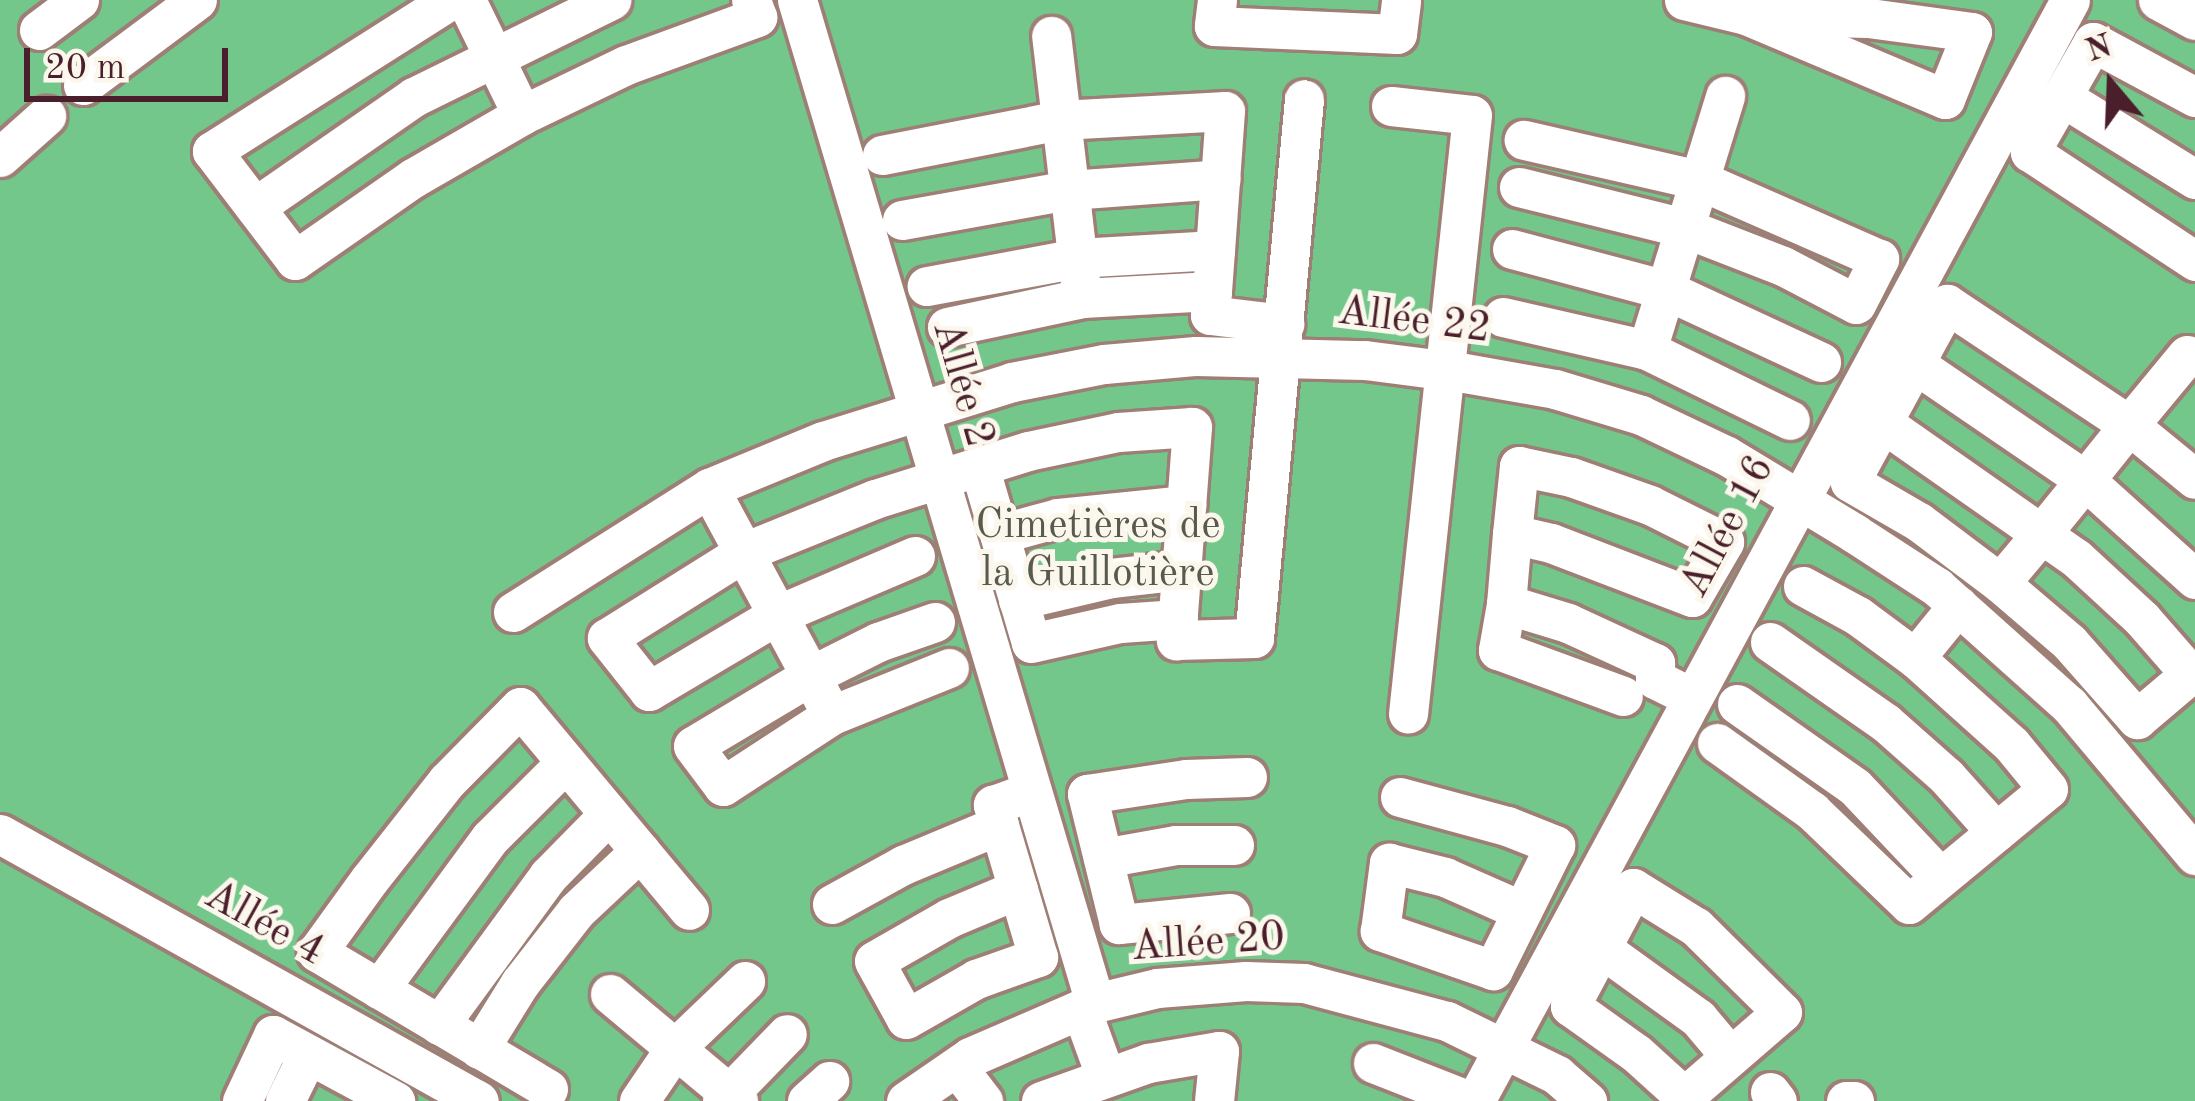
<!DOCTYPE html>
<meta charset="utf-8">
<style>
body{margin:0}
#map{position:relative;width:2195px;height:1101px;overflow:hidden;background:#f1dfc0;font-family:"Old Standard TT",serif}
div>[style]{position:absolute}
.green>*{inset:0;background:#73c78b}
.roads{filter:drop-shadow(3px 0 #9e7f76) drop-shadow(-3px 0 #9e7f76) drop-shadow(0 3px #9e7f76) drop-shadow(0 -3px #9e7f76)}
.lane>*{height:39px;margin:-19.5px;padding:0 19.5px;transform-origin:19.5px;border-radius:19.5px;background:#fff}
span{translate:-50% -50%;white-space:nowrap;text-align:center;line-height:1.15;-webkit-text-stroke:10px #fbf7ec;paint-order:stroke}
.street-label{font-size:42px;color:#4a1f2b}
.park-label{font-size:42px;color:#585a4d}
.north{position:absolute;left:2051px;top:24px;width:120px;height:120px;-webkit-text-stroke:9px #fbf7ec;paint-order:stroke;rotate:341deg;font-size:33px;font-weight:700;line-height:48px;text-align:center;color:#4a1f2b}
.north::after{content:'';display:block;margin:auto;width:42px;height:54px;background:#4a1f2b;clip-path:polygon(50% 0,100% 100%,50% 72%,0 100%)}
.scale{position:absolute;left:24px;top:48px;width:204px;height:54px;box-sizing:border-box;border:6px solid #4a1f2b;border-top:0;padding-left:15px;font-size:36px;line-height:42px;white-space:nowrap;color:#4a1f2b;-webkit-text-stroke:9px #fbf7ec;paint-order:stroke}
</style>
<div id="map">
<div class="green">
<i style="clip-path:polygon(0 0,2195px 0,2195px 1101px,0 1101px)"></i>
</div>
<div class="roads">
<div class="lane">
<i style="left:450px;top:0;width:282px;rotate:147.6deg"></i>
<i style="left:212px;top:151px;width:137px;rotate:52.7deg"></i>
<i style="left:295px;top:260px;width:144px;rotate:-34.8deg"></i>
<i style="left:413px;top:178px;width:126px;rotate:-30deg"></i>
<i style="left:522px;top:115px;width:115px;rotate:-25.7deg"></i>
<i style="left:626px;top:65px;width:140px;rotate:-20.1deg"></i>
<i style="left:757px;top:17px;width:18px;rotate:-109deg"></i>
<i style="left:466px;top:0;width:128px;rotate:64deg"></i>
<i style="left:797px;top:0;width:1046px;rotate:73.45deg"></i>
<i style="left:1217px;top:0;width:26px;rotate:97deg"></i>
<i style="left:1214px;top:26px;width:183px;rotate:2.5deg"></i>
<i style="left:1397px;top:34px;width:34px;rotate:-83deg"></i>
<i style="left:1684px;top:0;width:64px;rotate:13.6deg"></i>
<i style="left:1746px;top:15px;width:216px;rotate:22.9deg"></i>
<i style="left:1945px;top:99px;width:72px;rotate:-68.1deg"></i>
<i style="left:1972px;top:32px;width:105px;rotate:-172.3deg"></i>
<i style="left:1868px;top:18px;width:122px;rotate:-178.6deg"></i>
<i style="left:2158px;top:0;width:42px;rotate:28.4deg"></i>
<i style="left:39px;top:30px;width:50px;rotate:-36.9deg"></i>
<i style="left:83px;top:85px;width:142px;rotate:-36.7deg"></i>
<i style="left:2062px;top:97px;width:156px;rotate:31.7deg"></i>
<i style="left:2195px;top:97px;width:116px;rotate:-151.7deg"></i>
<i style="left:2093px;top:42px;width:127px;rotate:119.8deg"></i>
<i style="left:2030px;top:152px;width:198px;rotate:33.4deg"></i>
<i style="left:1391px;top:106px;width:81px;rotate:6.3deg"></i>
<i style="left:1472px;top:115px;width:602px;rotate:96.1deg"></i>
<i style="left:882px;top:155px;width:182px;rotate:-11.1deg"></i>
<i style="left:1061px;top:120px;width:164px;rotate:-3.1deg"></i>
<i style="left:1225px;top:111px;width:139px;rotate:94.1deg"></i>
<i style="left:1215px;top:250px;width:137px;rotate:176.7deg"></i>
<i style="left:1078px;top:258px;width:154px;rotate:169.5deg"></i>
<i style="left:0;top:157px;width:62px;rotate:-41.7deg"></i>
<i style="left:1519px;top:187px;width:171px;rotate:13.9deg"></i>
<i style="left:1685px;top:228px;width:105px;rotate:21.2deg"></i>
<i style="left:1783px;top:266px;width:82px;rotate:27.5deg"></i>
<i style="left:1856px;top:304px;width:51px;rotate:-62.9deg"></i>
<i style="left:1879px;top:259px;width:197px;rotate:-156.3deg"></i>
<i style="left:1699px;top:180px;width:180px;rotate:-167.1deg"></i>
<i style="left:255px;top:207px;width:193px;rotate:-34.7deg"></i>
<i style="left:414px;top:97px;width:220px;rotate:-26.2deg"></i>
<i style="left:902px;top:220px;width:170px;rotate:-10.2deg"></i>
<i style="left:1069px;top:190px;width:152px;rotate:-4.1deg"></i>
<i style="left:1512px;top:249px;width:159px;rotate:14.9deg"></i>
<i style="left:1666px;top:290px;width:171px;rotate:24.9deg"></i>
<i style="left:1212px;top:291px;width:24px;rotate:95deg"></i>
<i style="left:1210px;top:315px;width:75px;rotate:6.9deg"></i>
<i style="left:1082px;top:298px;width:130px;rotate:-3.1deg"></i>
<i style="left:1212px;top:291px;width:41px;rotate:-85.8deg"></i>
<i style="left:1503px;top:317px;width:148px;rotate:12.9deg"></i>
<i style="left:1647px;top:350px;width:266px;rotate:-72.9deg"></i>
<i style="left:947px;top:327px;width:138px;rotate:-12.1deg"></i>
<i style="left:1082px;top:298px;width:264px;rotate:-96.7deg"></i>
<i style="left:1647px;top:350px;width:159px;rotate:26.1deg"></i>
<i style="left:2187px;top:355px;width:91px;rotate:129.6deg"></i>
<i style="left:2129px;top:425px;width:70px;rotate:128.7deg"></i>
<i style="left:2085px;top:480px;width:68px;rotate:129.1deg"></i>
<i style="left:2042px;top:533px;width:65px;rotate:130deg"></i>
<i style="left:2000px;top:583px;width:101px;rotate:-143deg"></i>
<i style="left:1919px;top:522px;width:80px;rotate:-149.9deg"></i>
<i style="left:1850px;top:482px;width:203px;rotate:-61.4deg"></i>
<i style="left:1947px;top:304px;width:219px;rotate:33.6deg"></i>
<i style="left:2129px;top:425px;width:85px;rotate:39.3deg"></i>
<i style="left:1915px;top:364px;width:206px;rotate:34.3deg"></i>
<i style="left:2085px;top:480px;width:148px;rotate:42deg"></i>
<i style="left:1883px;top:423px;width:236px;rotate:35deg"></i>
<i style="left:2076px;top:558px;width:90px;rotate:42.7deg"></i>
<i style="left:2142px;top:619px;width:73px;rotate:48.9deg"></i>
<i style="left:979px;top:466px;width:184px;rotate:73.6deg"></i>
<i style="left:1031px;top:643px;width:91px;rotate:-12.7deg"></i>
<i style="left:1120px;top:623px;width:58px;rotate:-3.9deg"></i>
<i style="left:709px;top:488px;width:240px;rotate:61.6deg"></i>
<i style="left:999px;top:534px;width:61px;rotate:-15.2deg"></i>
<i style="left:1058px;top:518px;width:129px;rotate:-5.8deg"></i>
<i style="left:1512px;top:534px;width:40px;rotate:13deg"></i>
<i style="left:1551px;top:543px;width:151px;rotate:21deg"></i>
<i style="left:1692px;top:597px;width:64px;rotate:-59.8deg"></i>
<i style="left:1724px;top:542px;width:83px;rotate:-153.4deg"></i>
<i style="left:1650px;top:505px;width:84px;rotate:-160.5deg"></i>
<i style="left:1571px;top:477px;width:53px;rotate:-168.1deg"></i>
<i style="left:1519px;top:466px;width:68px;rotate:95.9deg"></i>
<i style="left:1512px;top:534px;width:70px;rotate:94.9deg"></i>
<i style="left:1506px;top:604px;width:65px;rotate:17deg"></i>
<i style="left:1568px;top:623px;width:96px;rotate:24.7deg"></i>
<i style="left:1655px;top:663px;width:16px;rotate:90deg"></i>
<i style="left:1655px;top:679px;width:40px;rotate:26.6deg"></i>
<i style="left:915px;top:556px;width:150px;rotate:156.9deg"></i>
<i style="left:777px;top:615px;width:149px;rotate:149.3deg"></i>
<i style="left:649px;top:691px;width:68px;rotate:-128.4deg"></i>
<i style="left:607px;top:638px;width:162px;rotate:-32.1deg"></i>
<i style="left:744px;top:552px;width:141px;rotate:-22deg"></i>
<i style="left:875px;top:499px;width:160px;rotate:-17.4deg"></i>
<i style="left:1028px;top:451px;width:92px;rotate:-11.9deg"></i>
<i style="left:1118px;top:432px;width:74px;rotate:-3.9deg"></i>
<i style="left:1192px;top:427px;width:214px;rotate:94.3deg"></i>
<i style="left:1176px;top:640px;width:78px;rotate:-1.5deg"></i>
<i style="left:1254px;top:638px;width:541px;rotate:-84.7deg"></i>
<i style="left:2000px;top:583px;width:91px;rotate:40.5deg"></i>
<i style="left:2069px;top:642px;width:103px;rotate:48.6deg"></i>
<i style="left:2137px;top:719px;width:76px;rotate:-40.2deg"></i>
<i style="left:1803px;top:586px;width:63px;rotate:28.6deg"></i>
<i style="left:1858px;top:616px;width:71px;rotate:36.4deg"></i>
<i style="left:1018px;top:600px;width:96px;rotate:-13.3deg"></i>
<i style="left:1111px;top:578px;width:71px;rotate:-6.4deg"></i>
<i style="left:1506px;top:604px;width:47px;rotate:99.9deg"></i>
<i style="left:1498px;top:650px;width:133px;rotate:20.2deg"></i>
<i style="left:513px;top:612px;width:232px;rotate:-32.3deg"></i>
<i style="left:709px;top:488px;width:123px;rotate:-22.4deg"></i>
<i style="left:823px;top:441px;width:198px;rotate:-17.3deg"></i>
<i style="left:1012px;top:382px;width:94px;rotate:-11.1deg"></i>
<i style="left:1104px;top:364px;width:92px;rotate:-5deg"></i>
<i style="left:1196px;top:356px;width:169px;rotate:1.4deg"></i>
<i style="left:1365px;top:360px;width:95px;rotate:7.3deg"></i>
<i style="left:1459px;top:372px;width:97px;rotate:10deg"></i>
<i style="left:1555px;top:389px;width:90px;rotate:16.8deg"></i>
<i style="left:1641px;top:415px;width:95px;rotate:25.5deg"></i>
<i style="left:1727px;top:456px;width:149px;rotate:31.2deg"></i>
<i style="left:1854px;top:533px;width:99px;rotate:33deg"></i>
<i style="left:1937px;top:587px;width:177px;rotate:41.8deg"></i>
<i style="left:2069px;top:705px;width:196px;rotate:50deg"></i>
<i style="left:935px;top:622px;width:60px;rotate:160.7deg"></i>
<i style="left:878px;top:642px;width:76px;rotate:153.4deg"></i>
<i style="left:810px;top:676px;width:136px;rotate:149.1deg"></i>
<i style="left:693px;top:746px;width:50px;rotate:53.1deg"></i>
<i style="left:723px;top:786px;width:130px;rotate:-33.1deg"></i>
<i style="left:832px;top:715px;width:126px;rotate:-21.9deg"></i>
<i style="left:1770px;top:642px;width:141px;rotate:34.9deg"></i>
<i style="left:1886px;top:723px;width:80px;rotate:41.5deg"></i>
<i style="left:1946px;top:776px;width:75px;rotate:48.2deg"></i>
<i style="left:1737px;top:704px;width:144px;rotate:35.1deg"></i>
<i style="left:1855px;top:787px;width:124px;rotate:46.6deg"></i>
<i style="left:1717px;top:743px;width:117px;rotate:35.6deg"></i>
<i style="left:1812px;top:811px;width:134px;rotate:43.8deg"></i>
<i style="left:1909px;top:904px;width:180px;rotate:-39.6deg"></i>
<i style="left:2048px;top:789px;width:58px;rotate:-129.4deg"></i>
<i style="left:2011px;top:744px;width:129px;rotate:-138.1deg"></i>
<i style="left:1915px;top:658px;width:68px;rotate:-50.9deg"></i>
<i style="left:1400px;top:797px;width:111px;rotate:15.2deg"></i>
<i style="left:1507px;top:826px;width:52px;rotate:21.6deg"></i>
<i style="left:1555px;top:845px;width:140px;rotate:116.4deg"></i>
<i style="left:1493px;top:970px;width:120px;rotate:-161deg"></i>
<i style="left:1380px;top:931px;width:69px;rotate:-82.5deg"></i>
<i style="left:1389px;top:863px;width:58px;rotate:14deg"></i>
<i style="left:1445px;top:877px;width:84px;rotate:23.8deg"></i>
<i style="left:0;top:834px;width:548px;rotate:29.14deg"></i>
<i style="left:1103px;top:858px;width:74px;rotate:-10.1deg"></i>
<i style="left:1176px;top:845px;width:58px"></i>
<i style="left:1018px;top:889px;width:75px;rotate:157.2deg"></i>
<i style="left:949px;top:918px;width:86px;rotate:150.2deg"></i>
<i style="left:874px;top:961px;width:66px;rotate:61.1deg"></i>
<i style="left:906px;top:1019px;width:81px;rotate:-29.7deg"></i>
<i style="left:976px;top:979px;width:66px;rotate:-19.5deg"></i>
<i style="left:1038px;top:957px;width:159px;rotate:-106.5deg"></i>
<i style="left:993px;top:805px;width:41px;rotate:-19.7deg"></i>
<i style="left:832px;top:904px;width:81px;rotate:-28.8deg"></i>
<i style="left:903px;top:865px;width:104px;rotate:-22.6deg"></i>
<i style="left:1230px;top:913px;width:112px;rotate:174.3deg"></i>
<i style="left:1119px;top:924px;width:134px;rotate:-103.8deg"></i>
<i style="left:1087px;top:794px;width:100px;rotate:-8.6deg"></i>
<i style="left:1186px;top:779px;width:61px;rotate:-1.9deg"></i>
<i style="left:1601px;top:948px;width:120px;rotate:35.8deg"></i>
<i style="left:1698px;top:1018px;width:50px;rotate:49.9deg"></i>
<i style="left:379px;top:989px;width:187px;rotate:-53.7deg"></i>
<i style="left:490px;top:838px;width:107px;rotate:-45deg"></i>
<i style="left:610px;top:994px;width:167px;rotate:39.9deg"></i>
<i style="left:1081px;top:1009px;width:70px;rotate:70deg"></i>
<i style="left:439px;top:1025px;width:185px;rotate:-53.8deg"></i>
<i style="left:548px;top:876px;width:87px;rotate:-45.5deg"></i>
<i style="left:479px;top:1049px;width:78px;rotate:-58.2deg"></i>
<i style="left:520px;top:983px;width:91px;rotate:-52.1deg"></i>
<i style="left:576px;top:911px;width:88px;rotate:-43.2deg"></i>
<i style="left:1373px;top:1063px;width:104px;rotate:21.4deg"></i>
<i style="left:957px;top:1067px;width:43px;rotate:52.6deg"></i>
<i style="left:548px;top:1089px;width:269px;rotate:-149.3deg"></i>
<i style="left:317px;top:952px;width:89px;rotate:-54.2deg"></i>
<i style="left:369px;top:880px;width:126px;rotate:-51.8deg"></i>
<i style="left:447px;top:781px;width:104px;rotate:-45.4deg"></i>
<i style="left:520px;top:707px;width:264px;rotate:50.2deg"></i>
<i style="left:1770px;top:1092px;width:11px;rotate:52deg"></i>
<i style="left:1685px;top:1096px;width:128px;rotate:-40.9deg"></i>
<i style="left:1782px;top:1012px;width:121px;rotate:-135.3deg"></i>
<i style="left:1696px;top:927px;width:74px;rotate:-148.2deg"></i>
<i style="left:1633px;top:888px;width:134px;rotate:118.1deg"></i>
<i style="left:1570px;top:1006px;width:81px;rotate:35.5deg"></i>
<i style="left:1636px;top:1053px;width:72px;rotate:42.2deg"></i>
<i style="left:242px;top:1101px;width:73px;rotate:-64.8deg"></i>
<i style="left:273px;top:1035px;width:139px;rotate:28.4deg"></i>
<i style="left:285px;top:1101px;width:52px;rotate:-63.9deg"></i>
<i style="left:639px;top:1101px;width:64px;rotate:-55.8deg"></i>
<i style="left:675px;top:1048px;width:97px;rotate:-43.7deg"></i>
<i style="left:722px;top:1101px;width:93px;rotate:-45.9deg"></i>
<i style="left:807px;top:1101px;width:30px;rotate:-42deg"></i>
<i style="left:906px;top:1101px;width:78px;rotate:-34.5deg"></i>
<i style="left:970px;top:1057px;width:136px;rotate:-23.4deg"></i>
<i style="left:1095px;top:1003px;width:64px;rotate:-13.6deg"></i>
<i style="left:1157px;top:988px;width:89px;rotate:-4.5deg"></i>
<i style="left:1246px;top:981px;width:58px;rotate:2deg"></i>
<i style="left:1304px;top:983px;width:148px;rotate:14.9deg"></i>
<i style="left:1447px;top:1021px;width:123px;rotate:26.1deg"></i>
<i style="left:1557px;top:1075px;width:40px;rotate:41deg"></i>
<i style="left:1041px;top:1101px;width:114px;rotate:-19.6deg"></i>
<i style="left:1148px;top:1063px;width:72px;rotate:-9.6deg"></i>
<i style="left:1219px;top:1051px;width:50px;rotate:95.7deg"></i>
<i style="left:1475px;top:1101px;width:1251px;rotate:-61.61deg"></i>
<i style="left:1846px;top:1101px;width:8px"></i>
</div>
</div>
<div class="street-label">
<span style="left:1414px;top:321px;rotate:7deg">Allée 22</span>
<span style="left:962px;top:384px;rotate:74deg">Allée 2</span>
<span style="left:1728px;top:527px;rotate:-62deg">Allée 16</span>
<span style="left:264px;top:924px;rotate:29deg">Allée 4</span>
<span style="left:1208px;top:943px;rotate:-4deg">Allée 20</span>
</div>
<div class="park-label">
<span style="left:1098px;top:550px">Cimetières de<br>la Guillotière</span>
</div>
<div class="north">N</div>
<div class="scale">20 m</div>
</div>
